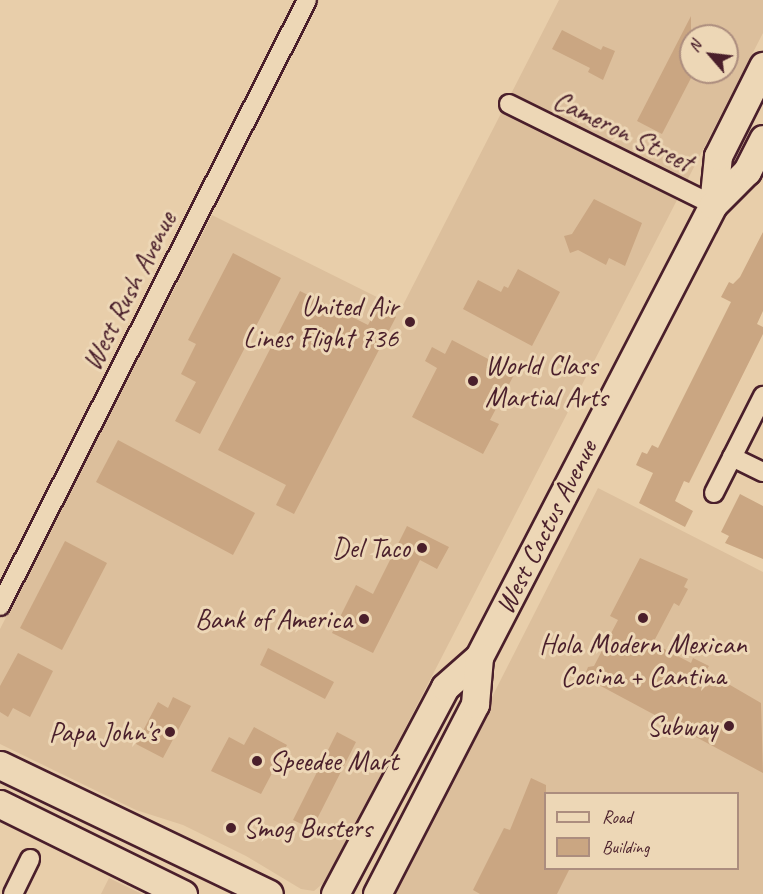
<!DOCTYPE html>
<style>
body{margin:0}
#map{position:relative;width:763px;height:894px;overflow:hidden;background:#e8ceaa;font-family:Caveat,sans-serif}
div>[style]{position:absolute}
.built>*{inset:0;background:#dcbf9c}
.building>*{inset:0;background:#caa682}
.roads{filter:drop-shadow(2px 0 #4a1f2b) drop-shadow(-2px 0 #4a1f2b) drop-shadow(0 2px #4a1f2b) drop-shadow(0 -2px #4a1f2b)}
.minor>*{height:18px;margin:-9px;padding:0 9px;transform-origin:9px;border-radius:9px;background:#edd7b6}
.primary>*{height:27px;margin:-13.5px;padding:0 13.5px;transform-origin:13.5px;border-radius:13.5px;background:#edd7b6}
.dots>*{width:16px;height:16px;translate:-50% -50%;box-sizing:border-box;border:3px solid #edd7b6;border-radius:50%}
span{translate:-50% -50%;white-space:nowrap;text-align:center;line-height:1.15;-webkit-text-stroke:6px #edd7b6;paint-order:stroke}
.street-label{font-size:28px;color:#4a1f2b}
.poi-label{font-size:28px;color:#4a1f2b}
.right{translate:-100% -50%;text-align:right}
.left{translate:0 -50%;text-align:left}
.legend{position:absolute;left:544px;top:792px;width:195px;height:78px;box-sizing:border-box;background:#edd7b6;border:2px solid #ac8d7e;margin:0;padding:8px 10px;list-style:none;font-size:18px;color:#4a1f2b}
.legend li{display:flex;align-items:center;gap:12px;height:30px}
.legend b{width:30px;border:2px solid #ac8d7e}
.north{position:absolute;left:679px;top:24px;width:60px;height:60px;box-sizing:border-box;background:#edd7b6;border:2px solid #ac8d7e;border-radius:50%;rotate:298deg;font-size:16px;font-weight:700;line-height:24px;text-align:center;color:#4a1f2b}
.north::after{content:'';display:block;margin:auto;width:21px;height:27px;background:#4a1f2b;clip-path:polygon(50% 0,100% 100%,50% 72%,0 100%)}
</style>
<div id="map">
<div class="built">
<i style="clip-path:polygon(evenodd,559px 0,763px 0,763px 33px,327px 880px,314px 891px,301px 889px,246px 856px,183px 825px,136px 810px,0 744px,0 629px,212px 215px,401px 309px,559px 0,691px 36px,727px 36px,727px 72px,691px 72px,691px 36px)"></i>
<i style="clip-path:polygon(evenodd,598px 488px,763px 572px,763px 894px,392px 894px,598px 488px,546px 794px,738px 794px,738px 868px,546px 868px,546px 794px)"></i>
<i style="clip-path:polygon(109px 878px,142px 894px,101px 894px)"></i>
</div>
<div class="building">
<i style="clip-path:polygon(691px 16px,691px 78px,662px 134px,637px 121px)"></i>
<i style="clip-path:polygon(562px 30px,601px 50px,603px 46px,615px 51px,603px 80px,588px 72px,590px 68px,552px 49px)"></i>
<i style="clip-path:polygon(594px 199px,642px 223px,625px 266px,609px 258px,606px 265px,578px 250px,570px 253px,564px 236px,572px 234px)"></i>
<i style="clip-path:polygon(763px 232px,763px 311px,757px 324px,763px 327px,763px 334px,689px 483px,684px 481px,675px 501px,693px 511px,685px 527px,639px 503px,653px 473px,636px 465px,642px 452px,647px 454px,652px 445px,658px 448px,731px 302px,721px 297px,729px 282px,733px 284px,740px 277px)"></i>
<i style="clip-path:polygon(233px 253px,281px 278px,200px 434px,175px 421px,196px 382px,181px 374px,196px 344px,188px 340px)"></i>
<i style="clip-path:polygon(518px 269px,560px 292px,532px 346px,463px 309px,478px 280px,501px 292px,504px 286px,508px 288px)"></i>
<i style="clip-path:polygon(300px 291px,368px 325px,377px 308px,396px 317px,294px 514px,276px 505px,286px 485px,218px 450px)"></i>
<i style="clip-path:polygon(452px 340px,515px 373px,490px 420px,499px 424px,483px 454px,412px 417px,437px 368px,425px 361px,432px 347px,445px 354px)"></i>
<i style="clip-path:polygon(118px 440px,255px 513px,233px 555px,96px 482px)"></i>
<i style="clip-path:polygon(740px 494px,763px 506px,763px 559px,725px 543px,729px 536px,721px 532px)"></i>
<i style="clip-path:polygon(407px 526px,449px 547px,437px 569px,420px 560px,373px 653px,332px 633px,356px 585px,373px 594px)"></i>
<i style="clip-path:polygon(65px 541px,107px 563px,62px 650px,20px 628px)"></i>
<i style="clip-path:polygon(640px 558px,688px 579px,684px 587px,688px 589px,679px 606px,674px 603px,653px 643px,691px 663px,693px 658px,709px 666px,706px 671px,761px 703px,763px 773px,584px 677px,588px 667px,594px 666px,618px 620px,610px 616px)"></i>
<i style="clip-path:polygon(268px 648px,334px 682px,325px 699px,260px 665px)"></i>
<i style="clip-path:polygon(18px 653px,53px 671px,30px 717px,13px 708px,8px 717px,0 712px,0 686px)"></i>
<i style="clip-path:polygon(173px 697px,191px 706px,163px 758px,136px 744px,158px 702px,168px 708px)"></i>
<i style="clip-path:polygon(254px 727px,287px 745px,261px 794px,211px 771px,229px 737px,244px 745px)"></i>
<i style="clip-path:polygon(337px 732px,356px 742px,312px 829px,293px 820px)"></i>
<i style="clip-path:polygon(531px 778px,546px 785px,546px 868px,570px 868px,557px 894px,480px 894px,473px 890px,504px 828px,510px 830px)"></i>
</div>
<div class="roads">
<div class="minor">
<i style="left:509px;top:104px;width:228px;rotate:26.3deg"></i>
<i style="left:732px;top:457px;width:34px;rotate:26deg"></i>
<i style="left:714px;top:493px;width:109px;rotate:-63.2deg"></i>
<i style="left:0;top:606px;width:679px;rotate:-63.13deg"></i>
<i style="left:13px;top:894px;width:39px;rotate:-64deg"></i>
</div>
<div class="primary">
<i style="left:713px;top:205px;width:49px;rotate:-84.2deg"></i>
<i style="left:718px;top:156px;width:101px;rotate:-63.4deg"></i>
<i style="left:0;top:765px;width:298px;rotate:25.6deg"></i>
<i style="left:0;top:804px;width:204px;rotate:26.2deg"></i>
<i style="left:335px;top:894px;width:234px;rotate:-62deg"></i>
<i style="left:445px;top:687px;width:45px;rotate:-41.4deg"></i>
<i style="left:479px;top:657px;width:509px;rotate:-62.63deg"></i>
<i style="left:713px;top:205px;width:48px;rotate:-45deg"></i>
<i style="left:747px;top:171px;width:36px;rotate:-63deg"></i>
<i style="left:377px;top:894px;width:214px;rotate:-62.7deg"></i>
<i style="left:475px;top:704px;width:47px;rotate:-85.1deg"></i>
</div>
</div>
<div class="dots">
<i style="left:410px;top:322px;background:#4a1f2b"></i>
<i style="left:473px;top:381px;background:#4a1f2b"></i>
<i style="left:422px;top:548px;background:#4a1f2b"></i>
<i style="left:643px;top:618px;background:#4a1f2b"></i>
<i style="left:364px;top:619px;background:#4a1f2b"></i>
<i style="left:729px;top:726px;background:#4a1f2b"></i>
<i style="left:170px;top:732px;background:#4a1f2b"></i>
<i style="left:257px;top:761px;background:#4a1f2b"></i>
<i style="left:231px;top:828px;background:#4a1f2b"></i>
</div>
<div class="street-label">
<span style="left:623px;top:131px;rotate:26deg">Cameron Street</span>
<span style="left:129px;top:291px;rotate:-63deg">West Rush Avenue</span>
<span style="left:546px;top:527px;rotate:-63deg">West Cactus Avenue</span>
</div>
<div class="poi-label">
<span class="right" style="left:398px;top:322px">United Air<br>Lines Flight 736</span>
<span class="left" style="left:485px;top:381px">World Class<br>Martial Arts</span>
<span class="right" style="left:410px;top:548px">Del Taco</span>
<span class="right" style="left:352px;top:619px">Bank of America</span>
<span style="left:643px;top:660px">Hola Modern Mexican<br>Cocina + Cantina</span>
<span class="right" style="left:717px;top:726px">Subway</span>
<span class="right" style="left:158px;top:732px">Papa John's</span>
<span class="left" style="left:269px;top:761px">Speedee Mart</span>
<span class="left" style="left:243px;top:828px">Smog Busters</span>
</div>
<ul class="legend">
<li><b style="height:8px;background:#edd7b6"></b>Road</li>
<li><b style="height:16px;background:#caa682"></b>Building</li>
</ul>
<div class="north">N</div>
</div>
